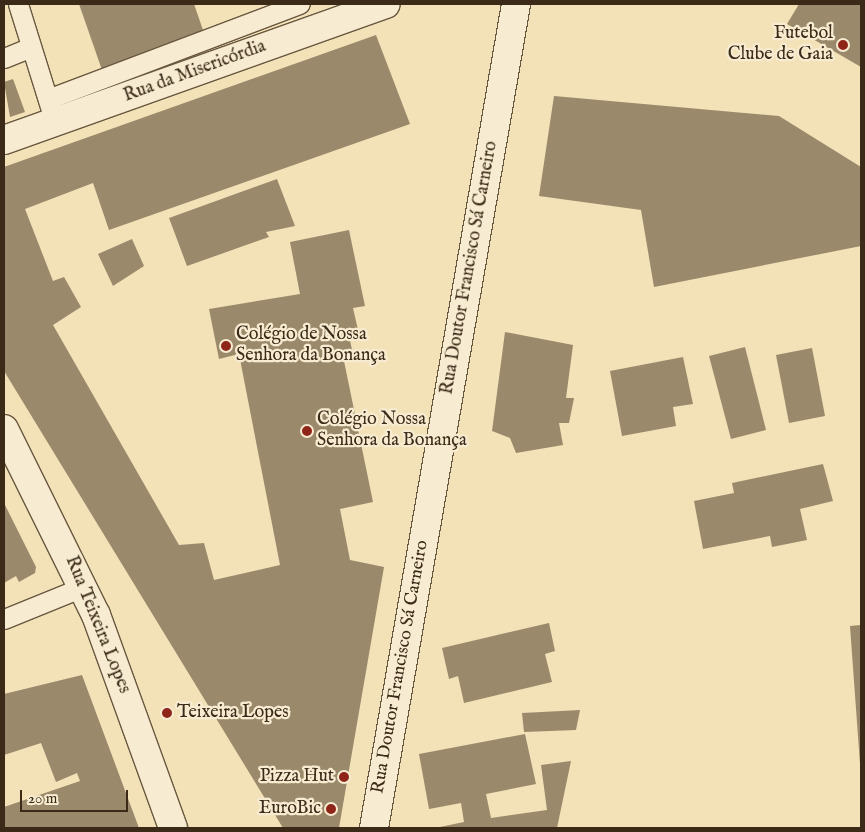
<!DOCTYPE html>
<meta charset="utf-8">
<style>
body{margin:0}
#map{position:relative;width:865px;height:832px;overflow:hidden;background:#f3e1b8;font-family:"IM FELL English",serif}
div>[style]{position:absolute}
.building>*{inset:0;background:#9b896b}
.roads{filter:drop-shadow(1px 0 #695840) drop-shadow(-1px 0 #695840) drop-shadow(0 1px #695840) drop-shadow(0 -1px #695840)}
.lane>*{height:19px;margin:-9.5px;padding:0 9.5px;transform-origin:9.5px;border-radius:9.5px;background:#f7ecd1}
.street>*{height:28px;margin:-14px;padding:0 14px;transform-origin:14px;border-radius:14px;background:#f7ecd1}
.secondary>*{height:28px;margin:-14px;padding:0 14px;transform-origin:14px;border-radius:14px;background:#f7ecd1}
.dots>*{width:14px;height:14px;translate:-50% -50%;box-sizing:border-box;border:2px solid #f7ecd1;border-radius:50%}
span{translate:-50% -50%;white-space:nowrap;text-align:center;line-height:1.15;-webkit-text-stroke:4.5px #f7ecd1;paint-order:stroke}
.poi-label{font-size:18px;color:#3b2a18}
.right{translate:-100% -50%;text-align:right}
.left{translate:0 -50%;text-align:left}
.street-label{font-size:18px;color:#3b2a18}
.frame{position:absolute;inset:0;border:5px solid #3b2a18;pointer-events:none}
.scale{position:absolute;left:20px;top:790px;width:108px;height:22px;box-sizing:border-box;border:2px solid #3b2a18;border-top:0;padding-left:6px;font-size:15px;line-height:18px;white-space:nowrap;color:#3b2a18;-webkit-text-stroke:4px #f7ecd1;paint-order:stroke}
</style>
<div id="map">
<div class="building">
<i style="clip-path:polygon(79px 4px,194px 4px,204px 33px,102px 70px)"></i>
<i style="clip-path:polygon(799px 4px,861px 4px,861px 67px,787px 24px)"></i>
<i style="clip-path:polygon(376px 35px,410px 124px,109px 230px,93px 183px,25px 209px,53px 281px,64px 277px,81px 307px,53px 325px,179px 545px,204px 543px,214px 580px,280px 565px,239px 354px,219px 359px,209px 309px,300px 294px,290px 242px,349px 230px,365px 306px,353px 308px,358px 330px,348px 331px,354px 359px,344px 361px,373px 502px,340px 509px,350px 560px,384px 567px,339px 828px,283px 828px,4px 371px,4px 167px)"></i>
<i style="clip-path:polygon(13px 79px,25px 112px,10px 117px,4px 82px)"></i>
<i style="clip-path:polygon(554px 96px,779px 116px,861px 167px,861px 246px,654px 287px,641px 210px,539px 196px)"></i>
<i style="clip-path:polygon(277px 179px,295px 226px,266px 232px,269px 237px,187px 266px,169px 218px)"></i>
<i style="clip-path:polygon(132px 239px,144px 266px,113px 286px,98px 254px)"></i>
<i style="clip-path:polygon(505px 332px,573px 345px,566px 398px,574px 398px,569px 423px,559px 423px,563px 445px,516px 453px,510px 438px,492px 431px)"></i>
<i style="clip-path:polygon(745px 347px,766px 430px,731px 439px,709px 356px)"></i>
<i style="clip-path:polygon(812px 348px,825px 416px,789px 423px,776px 355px)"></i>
<i style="clip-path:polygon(683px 357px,693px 404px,673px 407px,676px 426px,622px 436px,610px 371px)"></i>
<i style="clip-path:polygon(823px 464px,833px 501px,800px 509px,807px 540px,772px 547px,770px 536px,703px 549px,694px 501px,734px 493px,732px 483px)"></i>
<i style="clip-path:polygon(4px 503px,36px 567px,35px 573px,19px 582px,16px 576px,4px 583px)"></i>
<i style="clip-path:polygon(549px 623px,555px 651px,545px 654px,552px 682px,464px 703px,458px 676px,449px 679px,442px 648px)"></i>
<i style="clip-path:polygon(861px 625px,861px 764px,860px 764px,850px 626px)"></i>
<i style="clip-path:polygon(82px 675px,139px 828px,4px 828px,4px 807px,80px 781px,77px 773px,56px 782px,41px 743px,4px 755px,4px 694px)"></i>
<i style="clip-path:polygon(580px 710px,576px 730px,524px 732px,522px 713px)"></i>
<i style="clip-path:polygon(525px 734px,536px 784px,486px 794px,491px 818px,547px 810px,541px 765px,571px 761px,557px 828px,435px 828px,464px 822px,461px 803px,429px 809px,419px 754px)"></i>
</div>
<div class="roads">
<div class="lane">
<i style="left:18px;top:4px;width:111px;rotate:72.7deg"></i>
<i style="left:4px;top:58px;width:29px;rotate:-22deg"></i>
<i style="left:48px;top:99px;width:269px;rotate:-20.7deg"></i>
<i style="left:4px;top:619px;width:85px;rotate:-22.1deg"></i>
</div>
<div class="street">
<i style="left:4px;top:140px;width:405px;rotate:-19.6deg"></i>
</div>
<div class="secondary">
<i style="left:4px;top:429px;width:208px;rotate:63.7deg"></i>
<i style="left:96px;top:615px;width:226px;rotate:70.1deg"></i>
<i style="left:374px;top:828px;width:836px;rotate:-80.22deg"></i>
</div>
</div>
<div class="dots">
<i style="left:843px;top:45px;background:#8f2418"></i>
<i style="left:226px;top:346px;background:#8f2418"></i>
<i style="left:307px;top:431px;background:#8f2418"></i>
<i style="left:167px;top:713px;background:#8f2418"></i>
<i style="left:344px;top:777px;background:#8f2418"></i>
<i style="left:331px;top:809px;background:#8f2418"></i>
</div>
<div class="poi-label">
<span class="right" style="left:833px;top:45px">Futebol<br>Clube de Gaia</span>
<span class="left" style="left:236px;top:346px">Colégio de Nossa<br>Senhora da Bonança</span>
<span class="left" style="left:317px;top:431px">Colégio Nossa<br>Senhora da Bonança</span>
<span class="left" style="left:177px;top:713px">Teixeira Lopes</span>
<span class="right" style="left:334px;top:777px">Pizza Hut</span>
<span class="right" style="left:321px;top:809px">EuroBic</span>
</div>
<div class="street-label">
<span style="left:195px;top:72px;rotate:-20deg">Rua da Misericórdia</span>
<span style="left:470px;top:268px;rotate:-80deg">Rua Doutor Francisco Sá Carneiro</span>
<span style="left:97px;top:625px;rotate:68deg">Rua Teixeira Lopes</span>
<span style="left:401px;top:667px;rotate:-80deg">Rua Doutor Francisco Sá Carneiro</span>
</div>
<div class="frame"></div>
<div class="scale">20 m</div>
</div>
